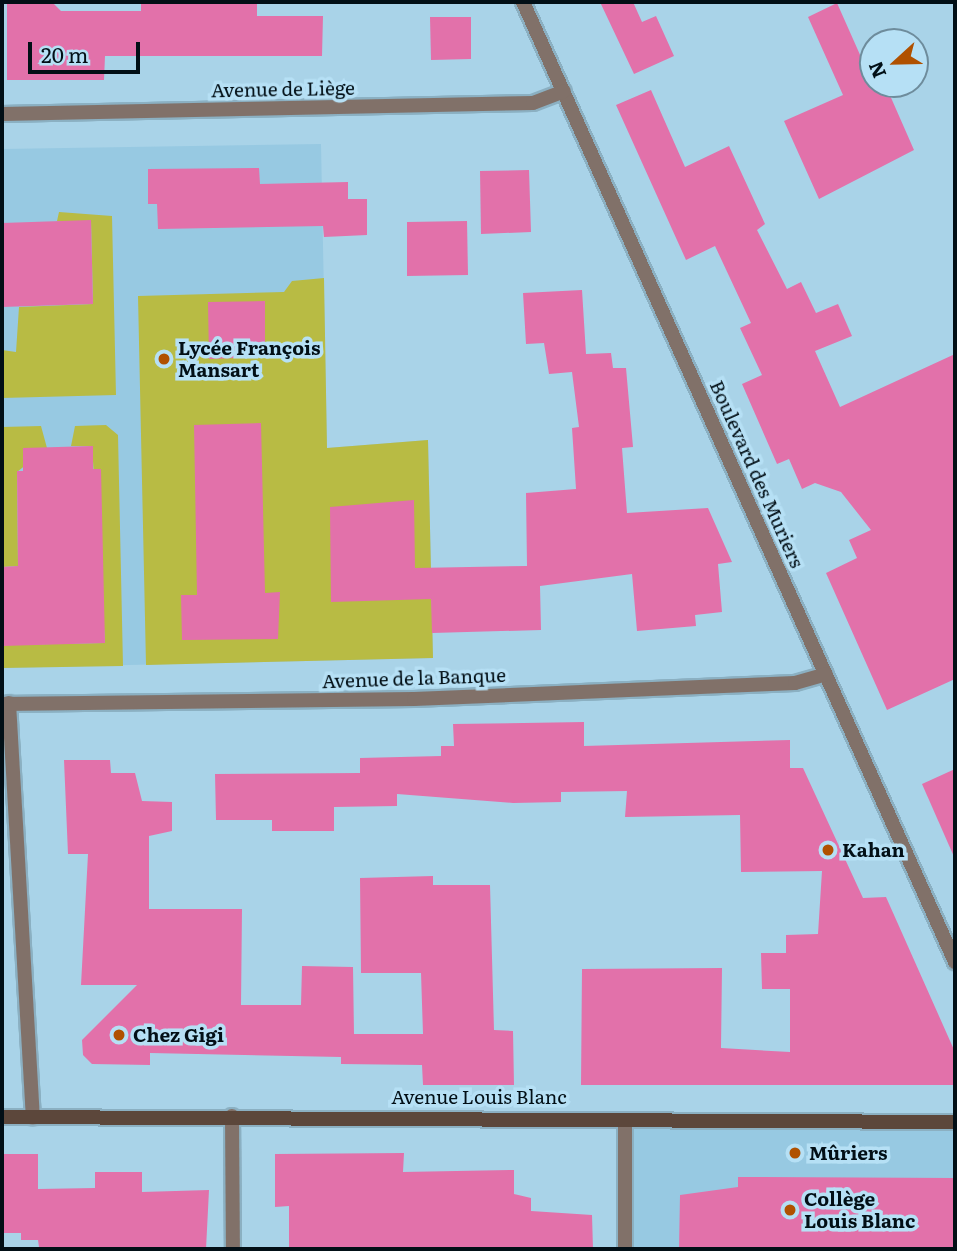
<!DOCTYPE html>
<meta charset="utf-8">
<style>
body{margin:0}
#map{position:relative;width:957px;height:1251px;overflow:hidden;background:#a9d3e8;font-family:Literata,serif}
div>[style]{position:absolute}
.built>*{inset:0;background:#97c9e2}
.green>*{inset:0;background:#b8bb44}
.building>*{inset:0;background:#e271aa}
.roads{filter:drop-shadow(2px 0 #8bb0c2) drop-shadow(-2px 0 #8bb0c2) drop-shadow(0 2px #8bb0c2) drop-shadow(0 -2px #8bb0c2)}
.street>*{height:14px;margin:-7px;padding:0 7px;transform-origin:7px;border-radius:7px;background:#817169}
.secondary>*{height:14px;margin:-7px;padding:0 7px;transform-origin:7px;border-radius:7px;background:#5c473b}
.dots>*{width:19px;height:19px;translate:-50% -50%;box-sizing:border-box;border:4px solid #b6e0f5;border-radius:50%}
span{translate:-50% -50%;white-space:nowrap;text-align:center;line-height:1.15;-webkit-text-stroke:7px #b6e0f5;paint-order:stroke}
.street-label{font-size:19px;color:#020f16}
.poi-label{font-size:19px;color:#020f16;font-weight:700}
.left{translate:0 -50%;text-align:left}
.frame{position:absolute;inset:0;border:4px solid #020f16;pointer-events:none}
.north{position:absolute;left:859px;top:28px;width:70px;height:70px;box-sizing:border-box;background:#b6e0f5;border:2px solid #6e8c9c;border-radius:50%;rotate:248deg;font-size:19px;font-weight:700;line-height:28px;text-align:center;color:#020f16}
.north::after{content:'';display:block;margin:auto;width:24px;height:32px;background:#b05100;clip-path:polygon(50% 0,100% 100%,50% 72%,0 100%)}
.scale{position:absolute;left:28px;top:42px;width:112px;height:32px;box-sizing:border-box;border:4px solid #020f16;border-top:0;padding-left:9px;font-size:21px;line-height:24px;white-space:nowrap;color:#020f16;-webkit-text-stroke:5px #b6e0f5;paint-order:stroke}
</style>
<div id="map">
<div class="built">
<i style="clip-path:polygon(321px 144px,327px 448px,428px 440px,433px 658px,2px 668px,2px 149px)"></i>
<i style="clip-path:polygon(625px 1120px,955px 1122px,955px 1249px,625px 1249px)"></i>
</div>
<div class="green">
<i style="clip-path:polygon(59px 212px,112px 216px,116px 395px,2px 398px,2px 350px,16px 352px,19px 307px,93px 304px,91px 221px,57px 221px)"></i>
<i style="clip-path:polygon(324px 278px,327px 448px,428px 440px,433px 658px,146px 665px,138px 296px,284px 292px,292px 281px)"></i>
<i style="clip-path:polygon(106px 425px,118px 435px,123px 666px,2px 668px,2px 645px,105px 643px,92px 446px,71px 446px,75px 426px)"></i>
<i style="clip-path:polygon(41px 426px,47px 448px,17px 472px,18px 566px,2px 567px,2px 427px)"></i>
</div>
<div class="building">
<i style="clip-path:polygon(7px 2px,52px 2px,61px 11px,141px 11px,141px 2px,257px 2px,257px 16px,323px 16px,322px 56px,105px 56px,104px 80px,7px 80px)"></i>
<i style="clip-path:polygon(600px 2px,633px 2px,642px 22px,656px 16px,674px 56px,634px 74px)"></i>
<i style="clip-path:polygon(837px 3px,873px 84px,885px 84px,914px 150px,819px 199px,784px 121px,843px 95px,808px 17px)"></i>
<i style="clip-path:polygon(430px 17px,471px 17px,471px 59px,431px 60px)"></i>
<i style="clip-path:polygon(651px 90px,685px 167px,729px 146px,765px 224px,757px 230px,787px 289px,801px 282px,816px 313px,838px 304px,852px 336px,815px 351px,840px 407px,955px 354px,955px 679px,887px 710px,826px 573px,857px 558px,849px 540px,871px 530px,841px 492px,815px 483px,802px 489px,789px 459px,777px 464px,742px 384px,762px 375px,740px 328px,751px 323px,715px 246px,686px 260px,616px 105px)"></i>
<i style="clip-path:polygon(259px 168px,260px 184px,348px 182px,348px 199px,367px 199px,367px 235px,324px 237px,323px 226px,158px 229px,157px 204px,148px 204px,148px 169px)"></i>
<i style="clip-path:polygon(529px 170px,531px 232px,481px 234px,480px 171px)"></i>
<i style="clip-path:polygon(91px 220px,93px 304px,2px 307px,2px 223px)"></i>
<i style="clip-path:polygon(467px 221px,468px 275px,407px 276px,407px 222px)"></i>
<i style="clip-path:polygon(582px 290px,586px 354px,611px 353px,613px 368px,626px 368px,633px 447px,622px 448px,627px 513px,708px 508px,732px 562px,718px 564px,722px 612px,695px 615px,696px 626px,637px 631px,632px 574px,540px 586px,541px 630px,432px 633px,431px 599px,331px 602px,330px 507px,414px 500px,415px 568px,527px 566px,526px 493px,576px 489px,572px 428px,579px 427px,572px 372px,549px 374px,544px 343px,526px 344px,523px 293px)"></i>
<i style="clip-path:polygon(265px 301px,265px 357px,209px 359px,208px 302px)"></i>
<i style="clip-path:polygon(261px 423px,265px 593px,280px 592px,278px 639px,182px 640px,181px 595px,197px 595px,194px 425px)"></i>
<i style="clip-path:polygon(93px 446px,93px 469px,101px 469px,105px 643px,2px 646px,2px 567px,18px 566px,17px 471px,23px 471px,23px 448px)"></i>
<i style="clip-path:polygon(584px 722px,584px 746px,790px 740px,790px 768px,803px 768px,863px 898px,886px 897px,955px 1052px,955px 1085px,581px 1085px,582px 969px,722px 968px,721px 1048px,790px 1052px,790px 989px,762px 989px,761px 953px,786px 953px,786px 935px,818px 934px,822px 871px,741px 872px,740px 815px,625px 817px,627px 791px,561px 792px,561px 802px,513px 803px,397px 794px,397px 806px,334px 807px,334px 831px,272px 831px,272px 820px,216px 820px,215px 774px,360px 773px,360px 758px,441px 756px,441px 746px,454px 746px,453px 724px)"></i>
<i style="clip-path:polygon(64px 760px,110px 760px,111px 773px,135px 773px,142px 801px,172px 802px,172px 831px,149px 836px,149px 909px,242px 909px,241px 1005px,301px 1005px,302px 966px,353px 967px,354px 1034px,423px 1034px,421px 973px,361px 973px,360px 878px,433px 876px,433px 885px,490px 885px,494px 1030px,513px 1031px,514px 1085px,423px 1085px,422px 1065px,341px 1064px,341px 1057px,150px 1053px,150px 1065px,92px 1064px,83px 1055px,82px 1040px,137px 985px,81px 985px,88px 854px,68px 854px)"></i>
<i style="clip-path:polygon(955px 769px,955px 859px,922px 784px)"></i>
<i style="clip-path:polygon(404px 1153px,403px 1172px,514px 1170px,514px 1194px,531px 1198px,531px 1211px,592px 1215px,593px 1249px,289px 1249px,289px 1206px,275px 1207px,275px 1154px)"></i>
<i style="clip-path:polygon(2px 1154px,38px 1154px,38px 1189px,95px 1188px,95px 1172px,142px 1172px,142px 1192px,209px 1190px,206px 1249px,39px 1247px,38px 1240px,21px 1240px,21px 1233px,2px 1233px)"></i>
<i style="clip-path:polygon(738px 1177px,955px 1178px,955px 1249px,679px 1249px,680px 1195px,738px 1187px)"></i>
</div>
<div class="roads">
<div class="street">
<i style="left:523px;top:2px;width:1053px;rotate:65.77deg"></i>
<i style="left:2px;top:114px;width:531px;rotate:-1.19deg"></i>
<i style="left:533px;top:103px;width:33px;rotate:-21deg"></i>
<i style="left:9px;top:703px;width:415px;rotate:86.7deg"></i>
<i style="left:2px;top:704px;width:412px;rotate:-0.7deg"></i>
<i style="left:414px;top:699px;width:381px;rotate:-2.4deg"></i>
<i style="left:795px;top:683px;width:32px;rotate:-16deg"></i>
<i style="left:232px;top:1116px;width:133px;rotate:89.6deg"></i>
<i style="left:625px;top:1249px;width:129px;rotate:-90deg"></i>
</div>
<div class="secondary">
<i style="left:2px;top:1117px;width:953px;rotate:0.3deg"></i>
</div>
</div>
<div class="dots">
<i style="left:164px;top:359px;background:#b05100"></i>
<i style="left:828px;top:850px;background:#b05100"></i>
<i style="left:119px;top:1035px;background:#b05100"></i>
<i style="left:795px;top:1153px;background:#b05100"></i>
<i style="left:790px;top:1210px;background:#b05100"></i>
</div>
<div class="street-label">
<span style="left:283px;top:89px;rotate:-1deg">Avenue de Liège</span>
<span style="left:757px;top:474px;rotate:66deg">Boulevard des Muriers</span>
<span style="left:414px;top:678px;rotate:-2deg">Avenue de la Banque</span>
<span style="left:479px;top:1097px">Avenue Louis Blanc</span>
</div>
<div class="poi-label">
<span class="left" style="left:178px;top:359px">Lycée François<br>Mansart</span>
<span class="left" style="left:842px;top:850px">Kahan</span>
<span class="left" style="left:133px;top:1035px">Chez Gigi</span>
<span class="left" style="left:809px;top:1153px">Mûriers</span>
<span class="left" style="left:804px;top:1210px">Collège<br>Louis Blanc</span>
</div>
<div class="frame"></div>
<div class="north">N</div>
<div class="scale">20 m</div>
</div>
